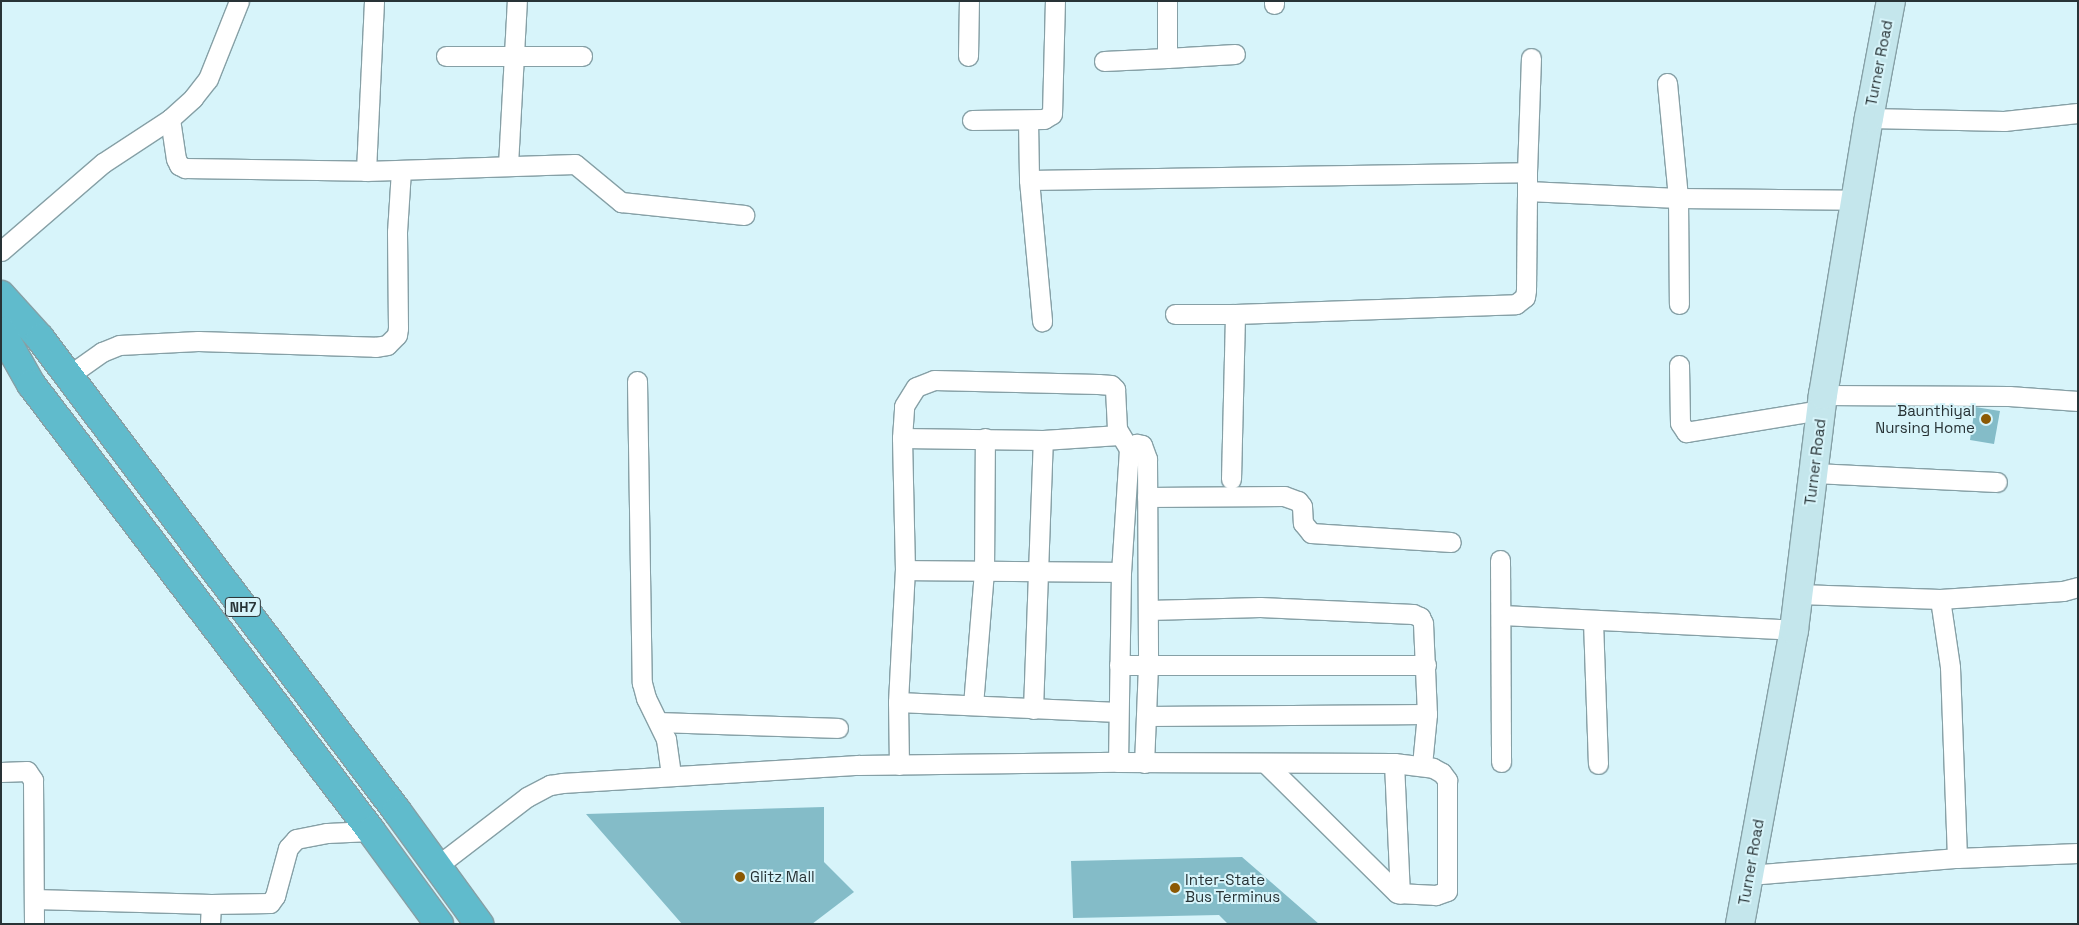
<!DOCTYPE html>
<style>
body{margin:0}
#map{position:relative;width:2079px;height:925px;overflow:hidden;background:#d7f4fa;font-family:"Space Grotesk",sans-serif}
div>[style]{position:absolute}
.building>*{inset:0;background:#84bcc8}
.roads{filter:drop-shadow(1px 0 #86a0a6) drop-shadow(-1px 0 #86a0a6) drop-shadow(0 1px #86a0a6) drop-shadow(0 -1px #86a0a6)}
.minor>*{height:19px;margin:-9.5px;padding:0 9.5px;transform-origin:9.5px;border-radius:9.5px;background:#fff}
.secondary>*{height:28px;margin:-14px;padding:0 14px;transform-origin:14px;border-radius:14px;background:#c4e6ec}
.trunk>*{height:28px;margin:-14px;padding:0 14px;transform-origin:14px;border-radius:14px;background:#60bbcc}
.dots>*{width:14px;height:14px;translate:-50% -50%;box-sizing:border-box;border:2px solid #d7f4fa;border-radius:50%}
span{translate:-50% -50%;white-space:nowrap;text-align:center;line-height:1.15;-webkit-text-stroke:4px #d7f4fa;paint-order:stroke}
.shield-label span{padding:1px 4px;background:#d7f4fa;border:1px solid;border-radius:4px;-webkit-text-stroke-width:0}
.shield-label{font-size:14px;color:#283336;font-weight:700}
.street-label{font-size:15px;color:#283336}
.poi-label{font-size:15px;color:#283336}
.right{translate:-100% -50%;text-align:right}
.left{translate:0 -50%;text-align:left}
.frame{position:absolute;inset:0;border:2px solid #283336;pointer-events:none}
</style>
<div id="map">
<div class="building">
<i style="clip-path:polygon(1975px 407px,2000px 411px,1994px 444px,1970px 440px)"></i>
<i style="clip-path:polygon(824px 807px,824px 862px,854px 892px,812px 924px,682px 924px,586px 814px)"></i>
<i style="clip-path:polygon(1242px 857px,1319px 924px,1228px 924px,1219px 915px,1073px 918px,1071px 861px)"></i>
</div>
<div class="roads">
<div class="minor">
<i style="left:1167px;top:1px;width:57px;rotate:90deg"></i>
<i style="left:1167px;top:58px;width:68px;rotate:-3.4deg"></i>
<i style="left:1274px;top:4px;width:3px;rotate:-90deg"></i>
<i style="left:446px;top:56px;width:136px"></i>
<i style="left:968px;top:56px;width:55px;rotate:-89deg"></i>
<i style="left:1104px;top:61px;width:63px;rotate:-2.7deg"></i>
<i style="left:1667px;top:83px;width:116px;rotate:84.5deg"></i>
<i style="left:1678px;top:198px;width:106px;rotate:89.5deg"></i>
<i style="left:1869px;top:118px;width:135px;rotate:1.3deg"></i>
<i style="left:2004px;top:121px;width:74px;rotate:-6.2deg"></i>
<i style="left:170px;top:119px;width:40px;rotate:81.5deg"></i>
<i style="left:176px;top:159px;width:7px;rotate:63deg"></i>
<i style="left:179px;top:165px;width:7px;rotate:27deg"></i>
<i style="left:185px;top:168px;width:181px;rotate:0.9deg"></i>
<i style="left:366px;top:171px;width:170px;rotate:-87.3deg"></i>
<i style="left:972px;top:120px;width:72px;rotate:-0.8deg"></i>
<i style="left:1044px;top:119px;width:9px;rotate:-32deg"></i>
<i style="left:1052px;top:114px;width:113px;rotate:-88.5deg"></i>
<i style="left:1028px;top:120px;width:60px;rotate:89deg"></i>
<i style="left:1029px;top:180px;width:142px;rotate:84.7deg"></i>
<i style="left:508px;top:165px;width:164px;rotate:-86.9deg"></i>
<i style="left:366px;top:171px;width:209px;rotate:-1.9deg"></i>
<i style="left:575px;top:164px;width:60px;rotate:39.6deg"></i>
<i style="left:621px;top:202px;width:124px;rotate:6deg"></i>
<i style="left:1527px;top:172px;width:114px;rotate:-88deg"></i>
<i style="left:1029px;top:180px;width:498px;rotate:-0.9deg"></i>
<i style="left:1527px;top:172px;width:19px;rotate:90deg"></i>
<i style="left:1px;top:251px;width:135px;rotate:-40.8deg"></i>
<i style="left:103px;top:163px;width:80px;rotate:-33.3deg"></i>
<i style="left:170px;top:119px;width:31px;rotate:-42deg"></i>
<i style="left:193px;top:98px;width:24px;rotate:-52deg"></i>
<i style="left:208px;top:79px;width:84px;rotate:-68.3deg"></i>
<i style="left:1175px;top:314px;width:60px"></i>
<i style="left:1235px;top:314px;width:281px;rotate:-2deg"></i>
<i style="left:1516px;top:304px;width:11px;rotate:-38deg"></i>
<i style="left:1525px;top:297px;width:7px;rotate:-82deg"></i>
<i style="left:1526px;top:290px;width:99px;rotate:-89.4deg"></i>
<i style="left:1527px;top:191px;width:151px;rotate:2.7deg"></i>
<i style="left:1678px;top:198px;width:177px;rotate:0.6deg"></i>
<i style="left:1679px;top:365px;width:58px;rotate:89deg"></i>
<i style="left:1680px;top:423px;width:11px;rotate:56deg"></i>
<i style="left:1686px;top:432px;width:137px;rotate:-9.3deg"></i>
<i style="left:68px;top:376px;width:42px;rotate:-35.2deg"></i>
<i style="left:102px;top:352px;width:18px;rotate:-22deg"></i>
<i style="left:119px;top:345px;width:79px;rotate:-2.9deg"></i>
<i style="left:198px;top:341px;width:177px;rotate:1.9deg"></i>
<i style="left:375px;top:347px;width:12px;rotate:-9deg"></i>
<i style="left:387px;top:345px;width:14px;rotate:-45deg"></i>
<i style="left:397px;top:335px;width:7px;rotate:-82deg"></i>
<i style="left:398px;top:328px;width:96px;rotate:-90.6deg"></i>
<i style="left:397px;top:232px;width:62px;rotate:-86.3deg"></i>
<i style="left:637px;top:381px;width:302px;rotate:89.1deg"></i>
<i style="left:642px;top:683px;width:16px;rotate:75deg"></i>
<i style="left:646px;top:698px;width:46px;rotate:64deg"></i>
<i style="left:666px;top:739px;width:37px;rotate:82deg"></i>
<i style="left:1823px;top:395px;width:186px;rotate:0.3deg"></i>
<i style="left:2009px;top:396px;width:69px;rotate:4.1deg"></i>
<i style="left:902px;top:438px;width:141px;rotate:0.8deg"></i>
<i style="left:1043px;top:440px;width:76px;rotate:-3.8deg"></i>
<i style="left:1129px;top:449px;width:9px;rotate:-36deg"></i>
<i style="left:1136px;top:444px;width:6px;rotate:9deg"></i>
<i style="left:1142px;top:445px;width:15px;rotate:70deg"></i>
<i style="left:1147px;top:459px;width:206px;rotate:89.7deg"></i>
<i style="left:1148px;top:665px;width:98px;rotate:92.3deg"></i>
<i style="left:1814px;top:473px;width:183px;rotate:2.8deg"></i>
<i style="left:1231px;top:479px;width:165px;rotate:-88.6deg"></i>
<i style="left:1147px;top:497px;width:137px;rotate:-0.4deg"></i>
<i style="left:1284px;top:496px;width:15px;rotate:20deg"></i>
<i style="left:1298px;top:501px;width:6px;rotate:51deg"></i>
<i style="left:1302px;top:506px;width:17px;rotate:87deg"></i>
<i style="left:1303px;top:523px;width:13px;rotate:51deg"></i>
<i style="left:1311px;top:533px;width:140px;rotate:3.7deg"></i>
<i style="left:1500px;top:560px;width:202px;rotate:89.7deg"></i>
<i style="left:905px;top:570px;width:216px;rotate:0.5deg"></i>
<i style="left:1799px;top:594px;width:141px;rotate:2deg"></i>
<i style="left:1940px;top:599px;width:123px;rotate:-3.7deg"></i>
<i style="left:2063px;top:591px;width:16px;rotate:-15deg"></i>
<i style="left:1940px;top:599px;width:69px;rotate:81.6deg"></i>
<i style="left:1950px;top:667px;width:191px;rotate:87.9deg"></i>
<i style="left:1148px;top:610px;width:112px;rotate:-1.5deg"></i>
<i style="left:1260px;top:607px;width:153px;rotate:2.6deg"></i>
<i style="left:1413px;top:614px;width:8px;rotate:23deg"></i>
<i style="left:1420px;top:617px;width:7px;rotate:63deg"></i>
<i style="left:1423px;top:623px;width:91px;rotate:87.5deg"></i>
<i style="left:1427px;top:714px;width:51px;rotate:95.6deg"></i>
<i style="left:1502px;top:615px;width:292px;rotate:2.9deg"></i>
<i style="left:1593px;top:621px;width:143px;rotate:88deg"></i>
<i style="left:1119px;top:665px;width:307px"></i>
<i style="left:898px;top:702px;width:220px;rotate:2.6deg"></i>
<i style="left:973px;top:705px;width:133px;rotate:-85.3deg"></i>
<i style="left:984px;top:572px;width:134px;rotate:-89.6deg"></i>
<i style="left:1033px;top:709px;width:269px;rotate:-87.9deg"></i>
<i style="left:1146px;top:716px;width:281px;rotate:-0.4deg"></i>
<i style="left:659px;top:722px;width:179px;rotate:1.9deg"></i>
<i style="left:1394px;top:763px;width:131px;rotate:87.4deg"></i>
<i style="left:899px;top:765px;width:63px;rotate:-90.9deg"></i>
<i style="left:898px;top:702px;width:132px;rotate:-87deg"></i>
<i style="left:905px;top:570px;width:132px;rotate:-91.3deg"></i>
<i style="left:902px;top:438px;width:32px;rotate:-86deg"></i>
<i style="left:904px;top:406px;width:22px;rotate:-58deg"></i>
<i style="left:916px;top:387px;width:19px;rotate:-21deg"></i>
<i style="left:934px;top:380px;width:164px;rotate:1.4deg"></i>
<i style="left:1098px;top:384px;width:13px;rotate:4deg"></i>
<i style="left:1111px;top:385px;width:6px;rotate:45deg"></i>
<i style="left:1115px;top:389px;width:40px;rotate:87.1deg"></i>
<i style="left:1117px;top:429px;width:23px;rotate:59deg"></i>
<i style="left:1129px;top:449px;width:123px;rotate:93.7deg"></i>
<i style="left:1121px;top:572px;width:190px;rotate:90.9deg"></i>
<i style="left:1px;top:772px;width:26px;rotate:-2deg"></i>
<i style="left:27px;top:771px;width:11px;rotate:56deg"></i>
<i style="left:33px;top:780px;width:144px;rotate:89.6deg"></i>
<i style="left:437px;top:866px;width:113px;rotate:-37.5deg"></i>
<i style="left:527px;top:797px;width:26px;rotate:-28deg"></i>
<i style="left:550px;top:785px;width:12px;rotate:-9deg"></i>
<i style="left:562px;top:783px;width:297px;rotate:-3.5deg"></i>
<i style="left:858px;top:765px;width:260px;rotate:-0.7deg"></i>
<i style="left:1118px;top:762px;width:276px;rotate:0.2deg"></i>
<i style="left:1394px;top:763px;width:39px;rotate:7deg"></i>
<i style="left:1433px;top:768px;width:10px;rotate:29deg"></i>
<i style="left:1442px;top:773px;width:9px;rotate:54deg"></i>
<i style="left:1447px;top:780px;width:111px;rotate:90deg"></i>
<i style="left:1447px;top:891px;width:12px;rotate:160deg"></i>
<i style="left:1436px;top:895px;width:39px;rotate:-177deg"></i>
<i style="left:1397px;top:893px;width:185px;rotate:-135.4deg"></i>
<i style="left:1749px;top:875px;width:209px;rotate:-4.7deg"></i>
<i style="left:1957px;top:858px;width:121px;rotate:-2.4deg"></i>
<i style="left:34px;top:899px;width:177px;rotate:1.6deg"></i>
<i style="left:211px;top:904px;width:20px;rotate:93deg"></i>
<i style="left:211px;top:904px;width:59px;rotate:-1deg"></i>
<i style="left:270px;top:903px;width:9px;rotate:-54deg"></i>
<i style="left:275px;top:896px;width:50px;rotate:-74.8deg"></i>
<i style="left:288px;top:848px;width:12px;rotate:-48deg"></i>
<i style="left:296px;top:839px;width:32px;rotate:-11deg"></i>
<i style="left:327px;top:833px;width:44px;rotate:-2.6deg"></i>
</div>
<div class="secondary">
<i style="left:1740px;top:924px;width:299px;rotate:-79.6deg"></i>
<i style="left:1794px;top:630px;width:237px;rotate:-83deg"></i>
<i style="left:1823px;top:395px;width:281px;rotate:-80.6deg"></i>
<i style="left:1869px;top:118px;width:119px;rotate:-79.4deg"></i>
</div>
<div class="trunk">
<i style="left:1px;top:295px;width:58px;rotate:47.8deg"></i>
<i style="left:40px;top:338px;width:593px;rotate:52.96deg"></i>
<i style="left:397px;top:811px;width:140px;rotate:54deg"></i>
<i style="left:1px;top:331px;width:61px;rotate:60.5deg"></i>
<i style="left:31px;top:384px;width:562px;rotate:52.74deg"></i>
<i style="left:371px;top:831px;width:115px;rotate:53.8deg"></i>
</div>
</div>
<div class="dots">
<i style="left:1986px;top:419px;background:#8b5904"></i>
<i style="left:740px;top:877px;background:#8b5904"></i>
<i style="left:1175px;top:888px;background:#8b5904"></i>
</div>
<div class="shield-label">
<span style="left:243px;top:607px">NH7</span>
</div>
<div class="street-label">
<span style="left:1879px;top:63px;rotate:-79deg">Turner Road</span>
<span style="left:1815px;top:462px;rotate:-83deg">Turner Road</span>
<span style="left:1751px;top:862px;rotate:-80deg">Turner Road</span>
</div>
<div class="poi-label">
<span class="right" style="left:1975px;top:419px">Baunthiyal<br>Nursing Home</span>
<span class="left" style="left:750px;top:877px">Glitz Mall</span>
<span class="left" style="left:1185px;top:888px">Inter-State<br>Bus Terminus</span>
</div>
<div class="frame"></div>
</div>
